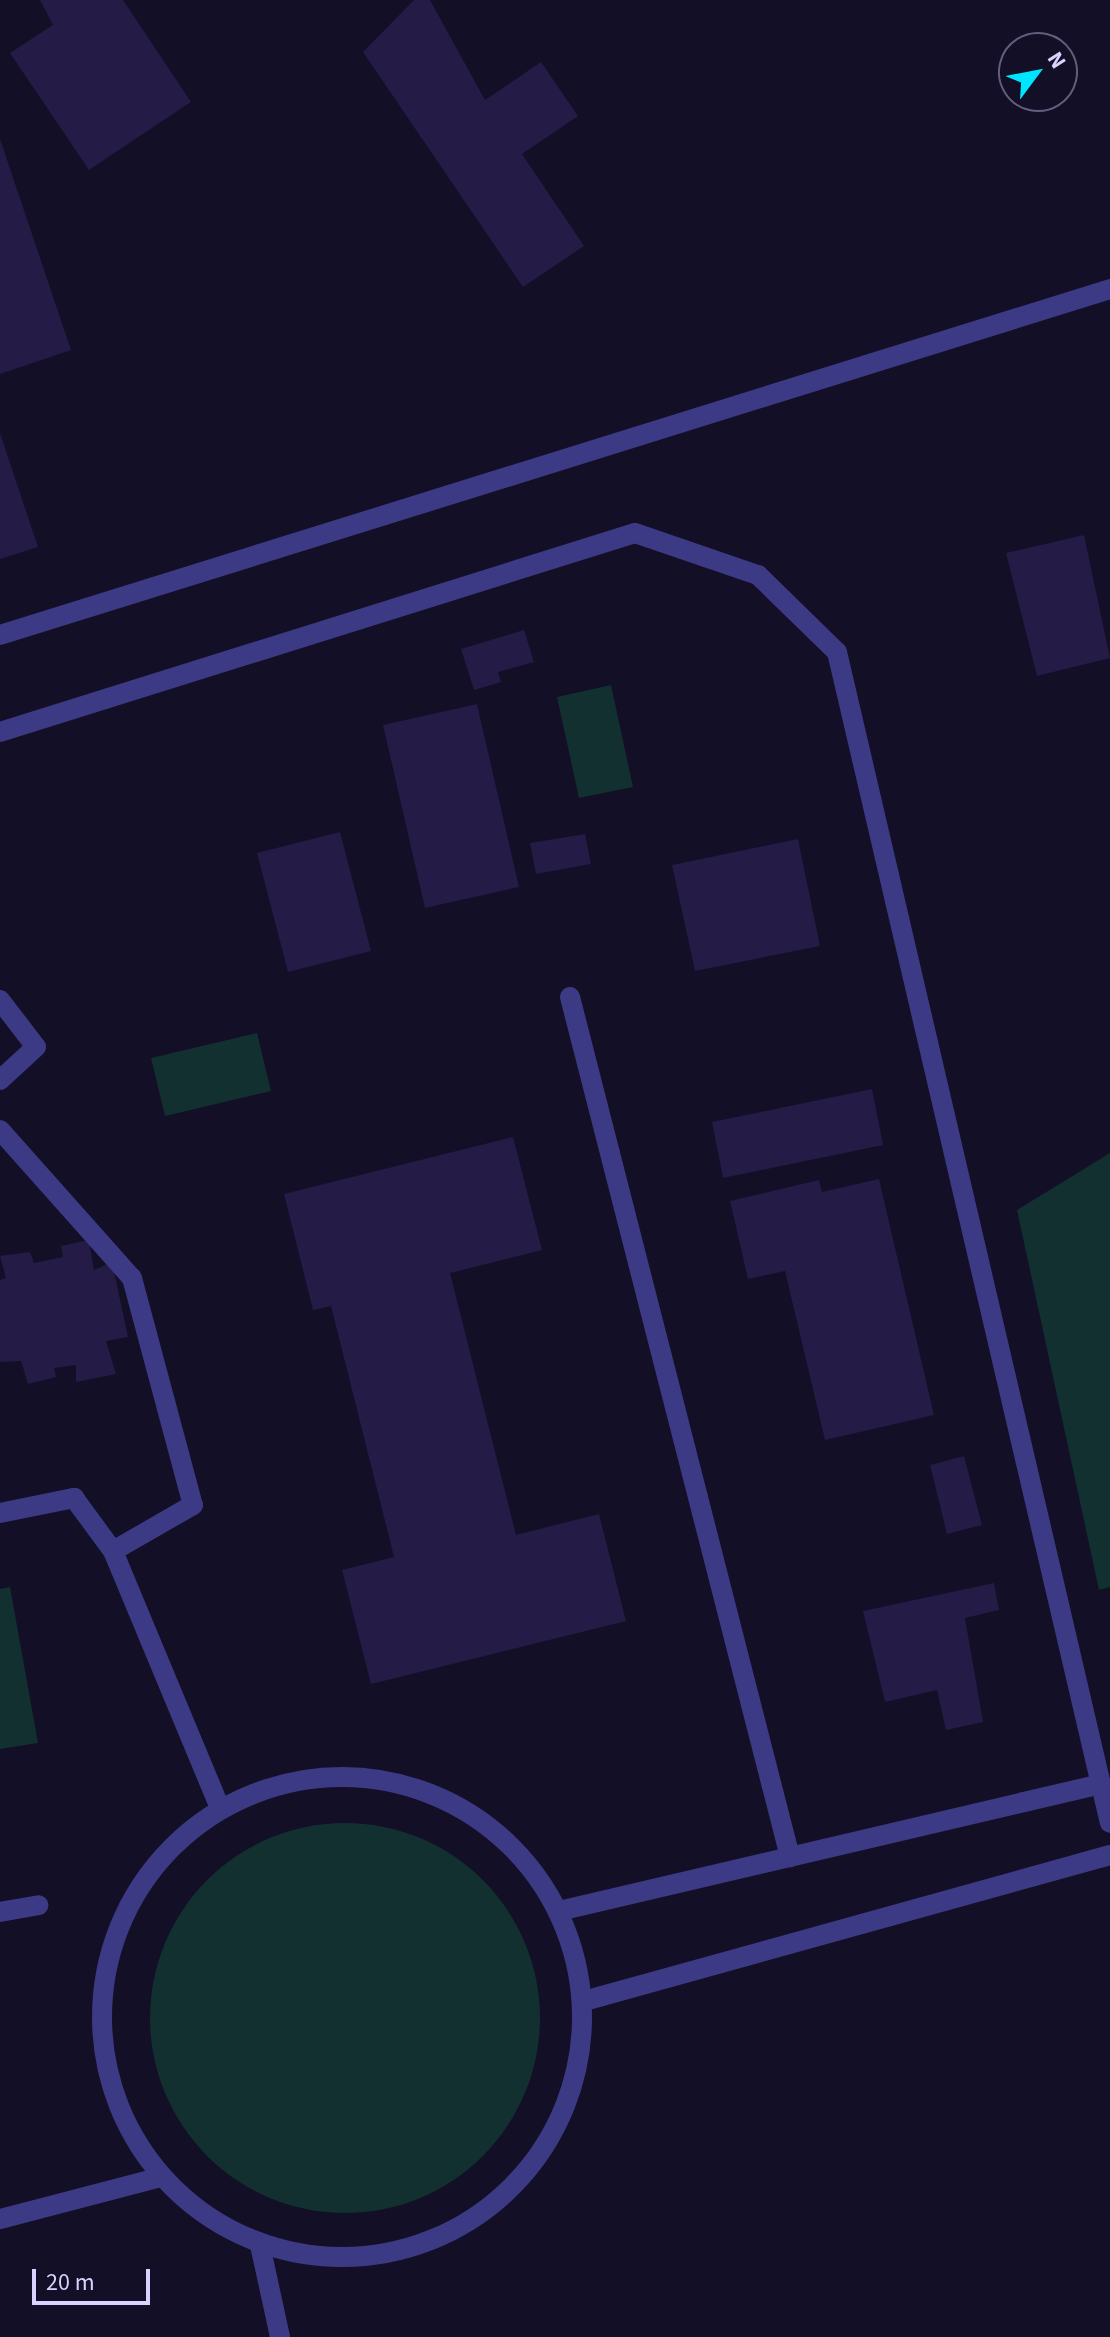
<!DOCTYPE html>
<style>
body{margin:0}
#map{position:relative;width:1110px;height:2337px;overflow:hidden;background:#130f26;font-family:"Source Sans 3",sans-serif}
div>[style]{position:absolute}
.green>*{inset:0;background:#12302f}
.round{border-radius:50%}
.building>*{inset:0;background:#241b47}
.service>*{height:20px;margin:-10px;padding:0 10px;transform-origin:10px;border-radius:10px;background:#3d3a85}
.minor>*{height:20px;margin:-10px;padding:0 10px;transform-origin:10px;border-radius:10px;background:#3d3a85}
.minor>.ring{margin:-10px;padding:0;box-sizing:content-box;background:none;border:20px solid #3d3a85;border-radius:50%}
span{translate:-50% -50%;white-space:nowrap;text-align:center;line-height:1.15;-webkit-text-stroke:7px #130f26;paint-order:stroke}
.north{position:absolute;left:998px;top:32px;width:80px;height:80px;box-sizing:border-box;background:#130f26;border:2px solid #625e7d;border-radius:50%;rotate:58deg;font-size:22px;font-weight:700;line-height:32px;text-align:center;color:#d9d4ff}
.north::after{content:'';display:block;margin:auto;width:28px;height:36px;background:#00e5ff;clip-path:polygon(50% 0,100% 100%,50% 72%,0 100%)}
.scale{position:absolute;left:32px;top:2269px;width:118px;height:36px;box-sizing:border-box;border:4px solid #d9d4ff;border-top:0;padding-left:10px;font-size:24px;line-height:28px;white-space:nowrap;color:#d9d4ff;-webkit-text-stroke:6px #130f26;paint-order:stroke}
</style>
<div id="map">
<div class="green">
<i style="clip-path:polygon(611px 685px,633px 787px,579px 798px,557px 697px)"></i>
<i style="clip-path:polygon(257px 1033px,271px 1091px,165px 1116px,151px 1058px)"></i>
<i style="clip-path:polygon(1110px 1153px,1110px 1587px,1099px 1590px,1017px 1210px)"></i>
<i style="clip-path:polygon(10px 1587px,38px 1743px,0 1749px,0 1589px)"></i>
<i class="round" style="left:150px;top:1823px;width:390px;height:390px"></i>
</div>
<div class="building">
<i style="clip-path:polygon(40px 0,123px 0,191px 102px,89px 170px,10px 53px,53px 25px)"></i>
<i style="clip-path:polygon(414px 0,430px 0,485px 100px,541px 62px,578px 116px,522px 154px,584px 246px,523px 287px,363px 52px)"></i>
<i style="clip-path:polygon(0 139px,71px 350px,0 374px)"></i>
<i style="clip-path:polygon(0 433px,38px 547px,0 559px)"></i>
<i style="clip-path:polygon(1084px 535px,1110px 658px,1037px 676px,1006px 553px)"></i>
<i style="clip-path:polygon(524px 630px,534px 662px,498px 672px,501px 682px,474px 690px,461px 649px)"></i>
<i style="clip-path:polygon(477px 704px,519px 887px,425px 908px,383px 725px)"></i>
<i style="clip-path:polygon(340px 832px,371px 951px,288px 972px,257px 853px)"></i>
<i style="clip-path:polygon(585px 834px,591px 864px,536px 874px,530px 843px)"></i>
<i style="clip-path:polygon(798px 839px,820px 946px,695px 971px,672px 865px)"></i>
<i style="clip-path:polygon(872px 1089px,883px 1145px,723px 1178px,712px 1122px)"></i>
<i style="clip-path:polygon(513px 1137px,542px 1250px,450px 1273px,516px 1535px,599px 1514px,626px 1621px,371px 1684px,342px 1570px,394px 1557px,331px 1306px,313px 1310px,284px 1194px)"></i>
<i style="clip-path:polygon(879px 1179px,934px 1415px,825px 1440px,785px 1271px,748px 1279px,730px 1201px,819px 1180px,822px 1192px)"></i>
<i style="clip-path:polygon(89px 1240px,94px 1270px,112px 1262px,128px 1337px,106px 1341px,116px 1374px,76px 1382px,76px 1365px,54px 1368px,56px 1377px,28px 1384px,21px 1361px,0 1362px,0 1280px,6px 1278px,0 1256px,30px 1252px,34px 1263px,63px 1257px,61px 1246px)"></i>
<i style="clip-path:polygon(964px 1456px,982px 1525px,947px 1534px,930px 1465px)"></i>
<i style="clip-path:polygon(994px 1583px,999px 1610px,965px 1618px,983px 1722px,946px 1730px,937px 1690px,885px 1702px,863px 1611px)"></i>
</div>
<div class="service">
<i style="left:0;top:635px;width:1163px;rotate:-17.31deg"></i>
</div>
<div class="minor">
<i style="left:0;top:732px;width:665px;rotate:-17.4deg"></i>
<i style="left:635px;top:533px;width:130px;rotate:18.9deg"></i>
<i style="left:758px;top:575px;width:110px;rotate:44.3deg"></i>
<i style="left:837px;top:652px;width:1202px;rotate:76.88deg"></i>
<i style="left:570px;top:997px;width:888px;rotate:75.65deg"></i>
<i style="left:0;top:1000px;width:59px;rotate:52.5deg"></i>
<i style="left:36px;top:1047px;width:49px;rotate:137.5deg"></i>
<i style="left:0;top:1130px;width:198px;rotate:48.3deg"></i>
<i style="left:132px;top:1278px;width:235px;rotate:75deg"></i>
<i style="left:193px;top:1505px;width:92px;rotate:150.1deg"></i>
<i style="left:113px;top:1551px;width:278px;rotate:67.4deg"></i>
<i style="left:0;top:1513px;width:76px;rotate:-11.5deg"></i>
<i style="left:74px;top:1498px;width:66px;rotate:53.7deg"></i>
<i class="ring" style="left:102px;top:1777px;width:460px;height:460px"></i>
<i style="left:559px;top:1911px;width:557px;rotate:-13.19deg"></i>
<i style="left:0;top:1912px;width:39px;rotate:-10deg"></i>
<i style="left:584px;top:2001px;width:546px;rotate:-15.51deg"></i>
<i style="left:0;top:2219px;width:166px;rotate:-14.6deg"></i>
<i style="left:260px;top:2245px;width:94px;rotate:77.7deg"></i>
</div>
<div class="north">N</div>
<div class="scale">20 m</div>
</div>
